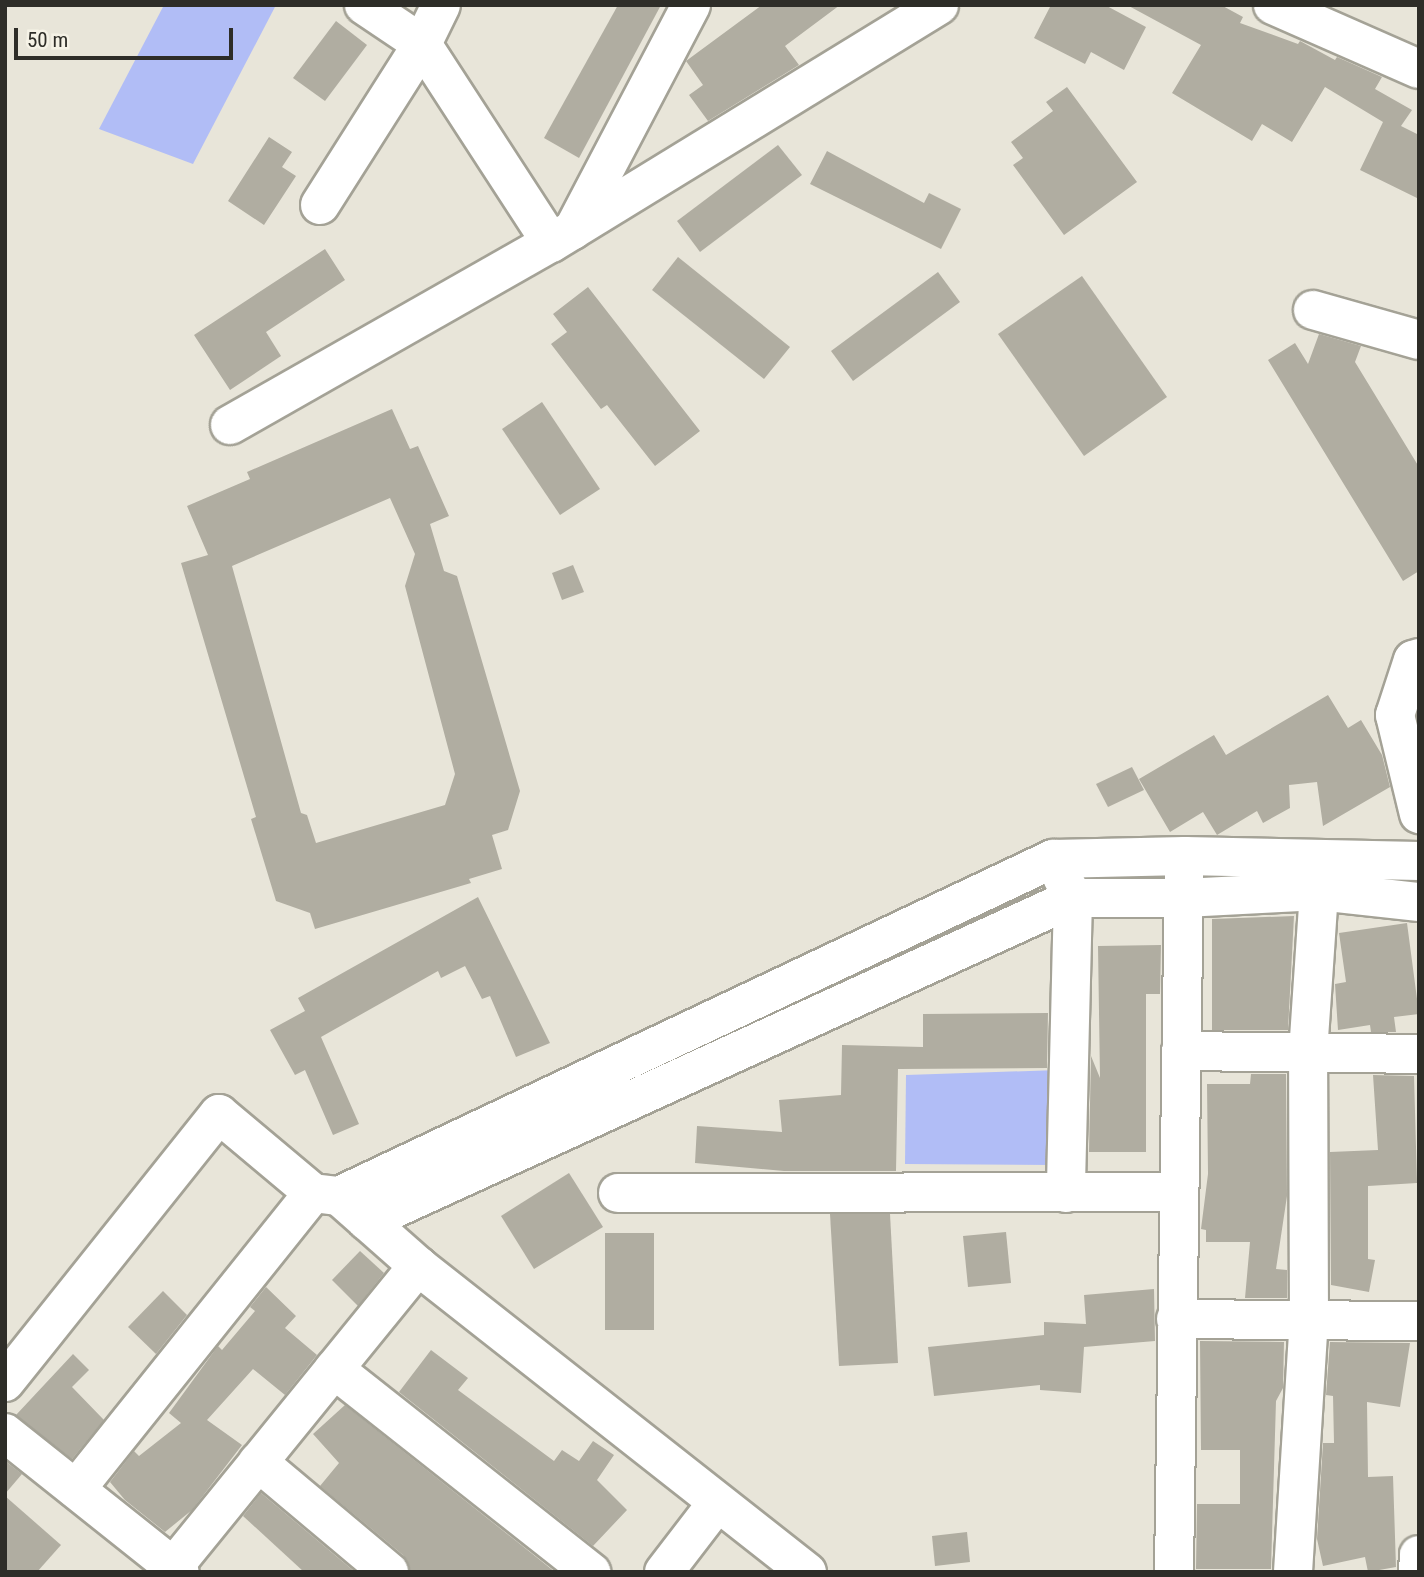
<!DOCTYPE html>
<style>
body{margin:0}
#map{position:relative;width:1424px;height:1577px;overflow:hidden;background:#e8e5d9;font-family:"Roboto Condensed",sans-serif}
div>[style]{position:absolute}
.green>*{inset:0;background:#b1bdf6}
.building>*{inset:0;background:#b0ada1}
.roads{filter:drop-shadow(2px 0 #a4a296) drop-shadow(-2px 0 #a4a296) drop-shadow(0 2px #a4a296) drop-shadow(0 -2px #a4a296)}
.minor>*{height:38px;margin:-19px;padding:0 19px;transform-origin:19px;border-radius:19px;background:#fff}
span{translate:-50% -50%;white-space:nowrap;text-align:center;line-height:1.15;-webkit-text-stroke:5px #f5f2e6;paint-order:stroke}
.frame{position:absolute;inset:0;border:7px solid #2e2d28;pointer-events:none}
.scale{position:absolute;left:14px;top:28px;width:219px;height:32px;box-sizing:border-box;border:4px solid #2e2d28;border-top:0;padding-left:9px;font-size:21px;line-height:24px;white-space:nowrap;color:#2e2d28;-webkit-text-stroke:5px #f5f2e6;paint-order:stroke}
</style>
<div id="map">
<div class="green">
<i style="clip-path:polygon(164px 5px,276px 5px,193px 164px,99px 129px)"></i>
<i style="clip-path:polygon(1058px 1070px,1054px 1165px,905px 1164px,906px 1075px)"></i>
</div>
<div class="building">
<i style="clip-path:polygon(618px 5px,661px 5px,579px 158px,544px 138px)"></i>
<i style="clip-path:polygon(762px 5px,840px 5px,785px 46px,799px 65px,708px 121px,689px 95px,703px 85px,686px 61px)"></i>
<i style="clip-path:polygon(1051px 5px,1105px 5px,1146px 27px,1124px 70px,1091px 52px,1085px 64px,1034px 38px)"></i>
<i style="clip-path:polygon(1127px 5px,1221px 5px,1243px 17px,1240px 23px,1298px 44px,1300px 41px,1335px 60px,1337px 57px,1382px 77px,1375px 89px,1412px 110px,1401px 126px,1419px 135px,1419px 199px,1360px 170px,1383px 122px,1325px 87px,1292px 142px,1262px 124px,1252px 141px,1172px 93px,1201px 45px)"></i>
<i style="clip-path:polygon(336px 21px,367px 45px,325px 101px,293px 78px)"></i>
<i style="clip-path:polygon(1067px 87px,1137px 182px,1064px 235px,1013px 165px,1023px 158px,1011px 142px,1053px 111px,1046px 102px)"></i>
<i style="clip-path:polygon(269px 137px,292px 152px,282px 167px,296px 176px,264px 225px,228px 201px)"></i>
<i style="clip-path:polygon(778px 145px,802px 175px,700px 252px,677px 221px)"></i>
<i style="clip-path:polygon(827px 151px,924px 203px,929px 193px,961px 209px,941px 249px,810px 184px)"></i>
<i style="clip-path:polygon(325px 249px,345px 280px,266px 332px,281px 356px,230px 390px,194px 335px)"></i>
<i style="clip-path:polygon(678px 257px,790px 347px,764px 379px,652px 290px)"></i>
<i style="clip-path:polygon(938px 272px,960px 302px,853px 381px,831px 351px)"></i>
<i style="clip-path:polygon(1082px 276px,1167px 397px,1084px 456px,998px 334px)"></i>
<i style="clip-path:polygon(588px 287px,700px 431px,655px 466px,607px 405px,601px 409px,551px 344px,567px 332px,553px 314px)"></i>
<i style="clip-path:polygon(1319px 334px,1361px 346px,1355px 362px,1419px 467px,1419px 571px,1403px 581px,1268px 360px,1295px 343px,1308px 364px)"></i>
<i style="clip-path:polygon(542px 402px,600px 489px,560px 515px,502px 429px)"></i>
<i style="clip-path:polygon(evenodd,392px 409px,410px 449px,418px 446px,449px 516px,430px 524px,444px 571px,457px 576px,520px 791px,508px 830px,492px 835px,502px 869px,469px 879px,471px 883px,315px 929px,310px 913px,276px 901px,251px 819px,256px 817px,181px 563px,208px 555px,187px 506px,250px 479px,247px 472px,392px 409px,390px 498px,415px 554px,405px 586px,455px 774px,445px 805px,316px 843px,307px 815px,301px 813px,232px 566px,390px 498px)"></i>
<i style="clip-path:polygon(573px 565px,584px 592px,562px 600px,552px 573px)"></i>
<i style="clip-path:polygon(1328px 695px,1348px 728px,1361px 720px,1382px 755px,1390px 787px,1323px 826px,1317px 782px,1289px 785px,1290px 808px,1263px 823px,1257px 811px,1217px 835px,1203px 812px,1170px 832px,1139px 779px,1214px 735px,1226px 755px)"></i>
<i style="clip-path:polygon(1132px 767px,1144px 790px,1108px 807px,1096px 784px)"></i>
<i style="clip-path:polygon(478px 897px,550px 1043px,516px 1057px,490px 996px,482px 999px,465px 966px,441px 978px,438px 971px,321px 1037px,359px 1124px,333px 1135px,305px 1070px,295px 1075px,270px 1030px,305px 1011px,298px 998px)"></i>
<i style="clip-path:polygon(1294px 916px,1288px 1030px,1212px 1030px,1212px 919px)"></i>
<i style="clip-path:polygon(1407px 923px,1419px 1014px,1394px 1017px,1396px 1032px,1371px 1032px,1370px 1025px,1338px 1030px,1335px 984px,1346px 982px,1339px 933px)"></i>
<i style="clip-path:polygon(1161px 945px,1160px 994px,1146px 994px,1146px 1152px,1089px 1152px,1091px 1056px,1100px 1078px,1098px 946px)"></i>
<i style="clip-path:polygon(1048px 1013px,1047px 1068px,898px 1069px,896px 1171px,784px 1171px,695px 1163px,697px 1126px,782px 1132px,779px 1100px,841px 1095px,842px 1045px,923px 1047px,923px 1014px)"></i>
<i style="clip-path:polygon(1251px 1074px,1286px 1074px,1287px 1196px,1276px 1269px,1287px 1270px,1287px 1298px,1245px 1298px,1250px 1242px,1206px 1242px,1206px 1230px,1201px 1229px,1208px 1174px,1207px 1084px,1250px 1084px)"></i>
<i style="clip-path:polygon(1373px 1075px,1414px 1076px,1417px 1183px,1368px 1186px,1368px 1259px,1375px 1260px,1369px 1292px,1331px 1285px,1330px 1152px,1378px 1150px)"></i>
<i style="clip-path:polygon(569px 1173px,603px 1227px,534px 1269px,501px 1216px)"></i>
<i style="clip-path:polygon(830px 1214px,890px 1214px,898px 1363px,839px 1366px)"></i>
<i style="clip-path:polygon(1006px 1232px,1011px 1283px,968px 1287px,963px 1236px)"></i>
<i style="clip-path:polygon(605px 1233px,654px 1233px,654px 1330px,605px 1330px)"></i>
<i style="clip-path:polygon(360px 1251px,384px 1273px,358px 1306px,332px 1280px)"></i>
<i style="clip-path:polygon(266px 1287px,296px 1316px,285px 1328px,317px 1355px,285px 1395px,253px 1369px,207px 1420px,242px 1445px,192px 1510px,165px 1532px,125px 1500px,110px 1482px,134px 1451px,139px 1456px,181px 1423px,169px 1413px,218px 1346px,222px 1350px,255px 1311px,250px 1307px)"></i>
<i style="clip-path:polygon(1154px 1289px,1155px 1341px,1084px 1347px,1081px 1393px,1040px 1390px,1040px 1385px,934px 1396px,928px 1347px,1044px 1335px,1044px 1322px,1086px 1324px,1084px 1295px)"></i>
<i style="clip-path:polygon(163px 1291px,187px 1315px,156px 1354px,128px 1327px)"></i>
<i style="clip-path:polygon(1200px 1341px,1284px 1342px,1283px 1388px,1276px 1401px,1271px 1569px,1196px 1569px,1197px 1504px,1240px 1504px,1240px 1450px,1201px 1450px)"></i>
<i style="clip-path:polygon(1330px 1342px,1410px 1343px,1400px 1407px,1367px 1402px,1368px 1477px,1393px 1476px,1396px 1567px,1368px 1572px,1365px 1557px,1323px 1566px,1317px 1539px,1323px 1443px,1334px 1443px,1333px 1396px,1326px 1395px)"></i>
<i style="clip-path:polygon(431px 1350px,468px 1378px,458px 1390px,554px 1461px,562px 1450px,579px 1461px,593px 1441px,614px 1455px,597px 1480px,627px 1510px,593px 1546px,399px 1392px)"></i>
<i style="clip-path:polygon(73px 1354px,89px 1370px,72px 1387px,104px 1420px,72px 1459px,16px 1415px)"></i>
<i style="clip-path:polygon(345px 1405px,555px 1572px,410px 1572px,403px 1555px,320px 1486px,339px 1463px,313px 1434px)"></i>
<i style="clip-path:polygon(5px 1461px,22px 1474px,5px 1494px)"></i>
<i style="clip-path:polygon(261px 1493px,355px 1572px,304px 1572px,243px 1516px)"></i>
<i style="clip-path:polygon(5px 1496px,61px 1545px,37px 1572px,5px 1572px)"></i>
<i style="clip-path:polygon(967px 1532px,970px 1562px,935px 1566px,932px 1536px)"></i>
</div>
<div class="roads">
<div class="minor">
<i style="left:364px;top:5px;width:70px;rotate:33.9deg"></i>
<i style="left:422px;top:44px;width:237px;rotate:57deg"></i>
<i style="left:1273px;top:5px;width:159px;rotate:23.7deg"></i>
<i style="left:320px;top:205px;width:191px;rotate:-57.6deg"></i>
<i style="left:422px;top:44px;width:43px;rotate:-64deg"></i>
<i style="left:573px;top:230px;width:254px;rotate:-62.3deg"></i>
<i style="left:1313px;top:310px;width:110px;rotate:15.8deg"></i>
<i style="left:230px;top:425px;width:369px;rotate:-29.6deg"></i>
<i style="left:551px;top:243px;width:455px;rotate:-31.5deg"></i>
<i style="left:1419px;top:658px;width:6px;rotate:162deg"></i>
<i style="left:1413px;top:660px;width:58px;rotate:108.1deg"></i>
<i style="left:1395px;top:715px;width:102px;rotate:76.4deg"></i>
<i style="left:1062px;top:877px;width:24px;rotate:62deg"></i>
<i style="left:1073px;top:898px;width:295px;rotate:91.4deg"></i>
<i style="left:1181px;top:1051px;width:238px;rotate:0.7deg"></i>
<i style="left:618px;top:1193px;width:560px;rotate:-0.1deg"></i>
<i style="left:339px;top:1196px;width:790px;rotate:-25.27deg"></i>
<i style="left:1053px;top:859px;width:132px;rotate:-1.3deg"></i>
<i style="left:1185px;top:856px;width:234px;rotate:1.2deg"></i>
<i style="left:367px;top:1221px;width:776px;rotate:-24.58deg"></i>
<i style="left:1073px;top:898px;width:111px"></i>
<i style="left:1184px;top:898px;width:135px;rotate:-3deg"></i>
<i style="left:1319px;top:891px;width:101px;rotate:6.3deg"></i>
<i style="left:1176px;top:1319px;width:243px;rotate:0.5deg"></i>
<i style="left:334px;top:1369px;width:328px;rotate:38.3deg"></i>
<i style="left:5px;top:1382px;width:343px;rotate:-51.4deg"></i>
<i style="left:219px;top:1114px;width:123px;rotate:40deg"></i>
<i style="left:313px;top:1193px;width:26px;rotate:7deg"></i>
<i style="left:339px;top:1196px;width:106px;rotate:41.5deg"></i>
<i style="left:418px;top:1266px;width:495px;rotate:38.2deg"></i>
<i style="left:5px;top:1433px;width:223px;rotate:38.5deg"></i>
<i style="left:258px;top:1462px;width:171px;rotate:40deg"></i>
<i style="left:76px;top:1489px;width:379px;rotate:-51.3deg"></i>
<i style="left:174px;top:1566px;width:387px;rotate:-50.9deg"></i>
<i style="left:664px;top:1572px;width:87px;rotate:-52.5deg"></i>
<i style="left:1174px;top:1572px;width:698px;rotate:-89.18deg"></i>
<i style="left:1293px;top:1572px;width:253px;rotate:-86.4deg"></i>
<i style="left:1309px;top:1320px;width:267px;rotate:-90.2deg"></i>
<i style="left:1308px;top:1053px;width:162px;rotate:-86.1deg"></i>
<i style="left:1418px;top:1572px;width:17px;rotate:-87deg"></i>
</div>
</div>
<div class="frame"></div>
<div class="scale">50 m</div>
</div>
